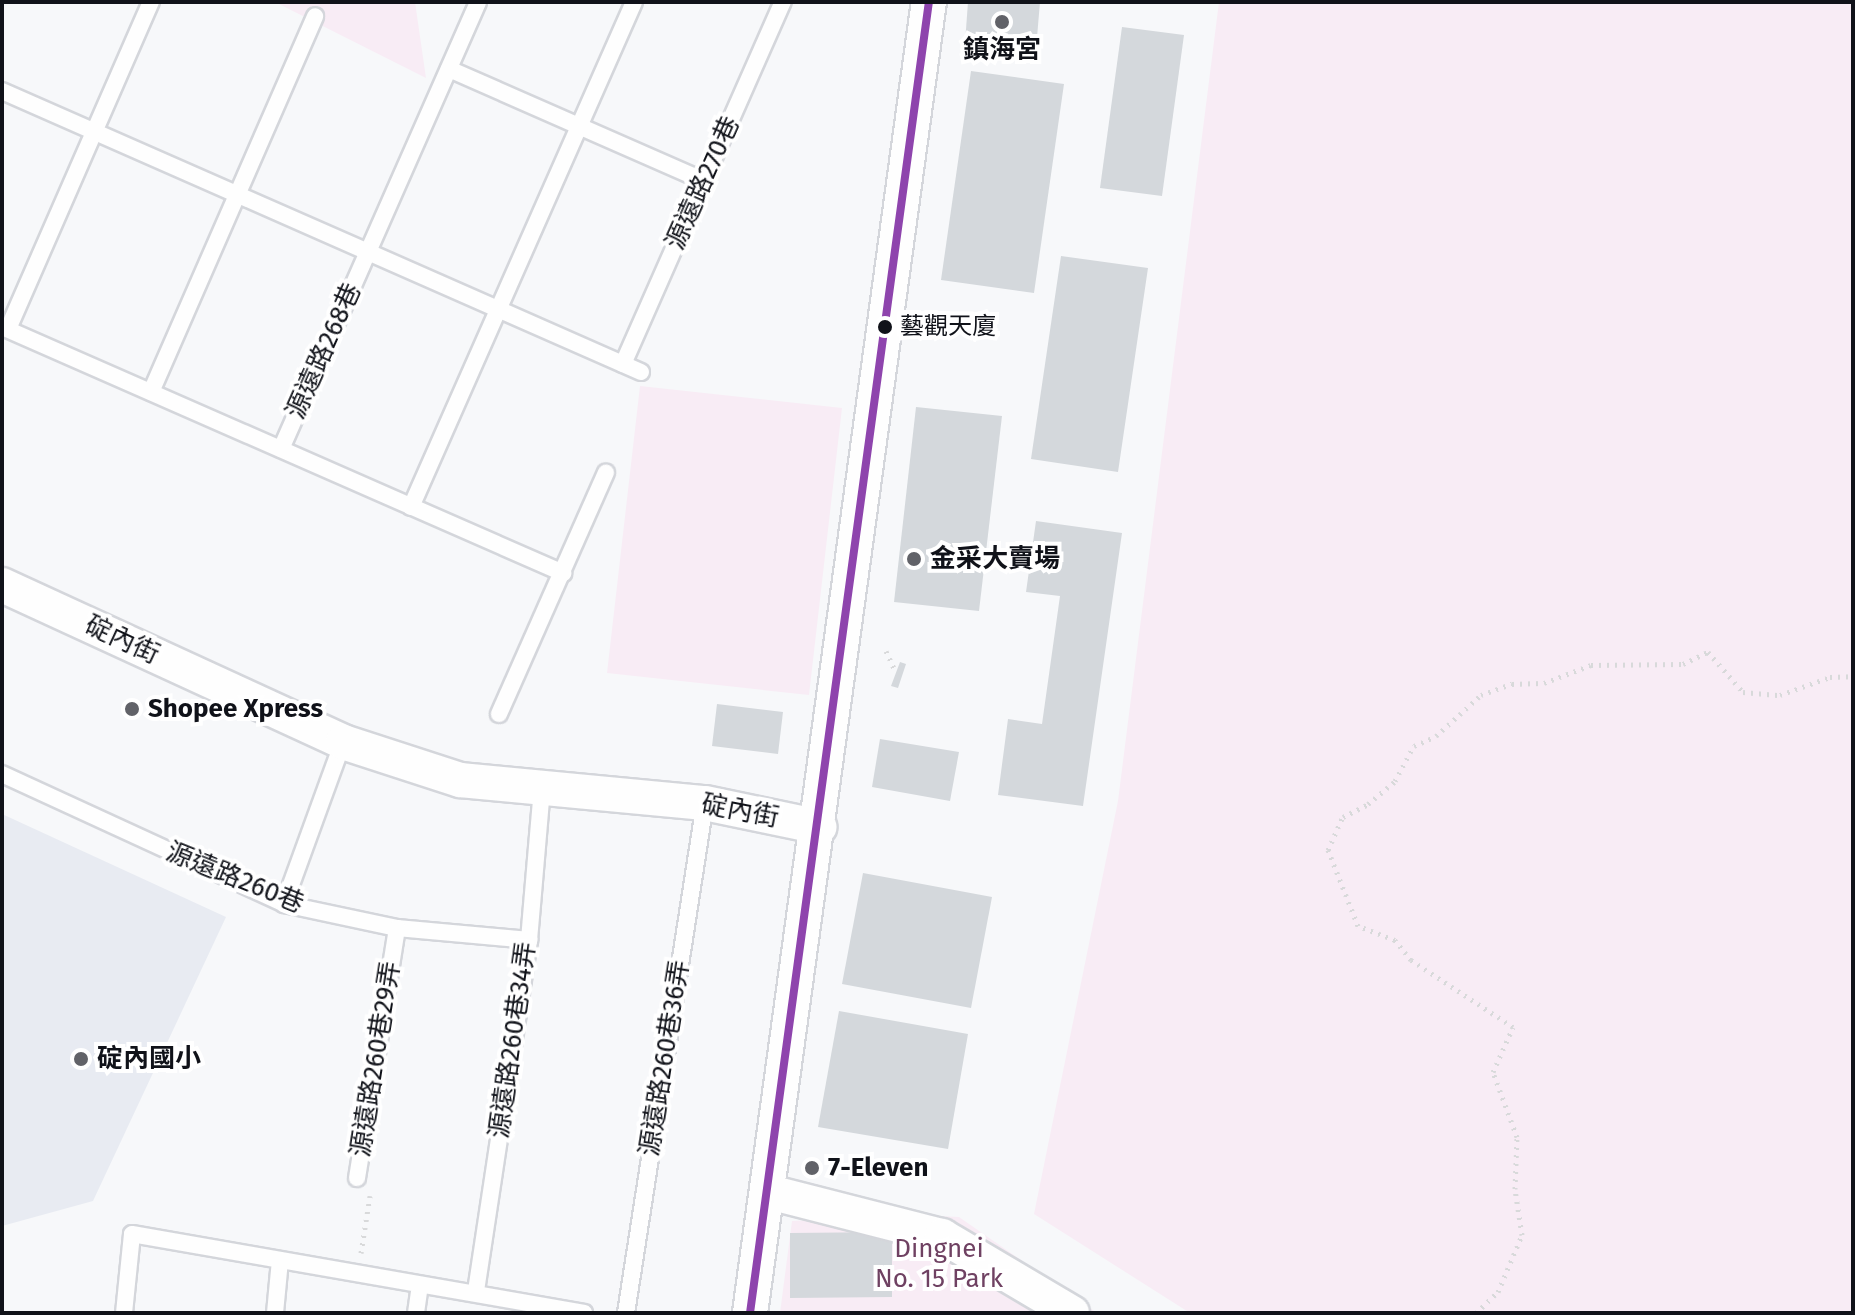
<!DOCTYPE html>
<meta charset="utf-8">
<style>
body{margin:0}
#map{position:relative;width:1855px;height:1315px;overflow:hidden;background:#f7f8fa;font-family:"Fira Sans","Noto Sans TC",sans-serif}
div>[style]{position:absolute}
.built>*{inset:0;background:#e8ebf2}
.green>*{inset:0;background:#f8ecf5}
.building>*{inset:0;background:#d4d8dc}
.path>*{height:5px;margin-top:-2.5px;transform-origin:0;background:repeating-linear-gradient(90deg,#d8d9da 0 2px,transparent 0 8px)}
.roads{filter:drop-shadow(2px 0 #d4d6db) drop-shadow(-2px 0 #d4d6db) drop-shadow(0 2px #d4d6db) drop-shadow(0 -2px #d4d6db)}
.lane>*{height:16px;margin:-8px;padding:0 8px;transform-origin:8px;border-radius:8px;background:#fefefe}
.street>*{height:34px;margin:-17px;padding:0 17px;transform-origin:17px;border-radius:17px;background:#fefefe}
.bus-1>*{height:8px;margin:-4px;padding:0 4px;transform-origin:4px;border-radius:4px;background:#8e44ad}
.dots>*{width:22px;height:22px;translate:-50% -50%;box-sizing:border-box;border:4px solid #fff;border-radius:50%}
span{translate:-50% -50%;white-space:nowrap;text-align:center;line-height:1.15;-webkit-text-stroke:8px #fff;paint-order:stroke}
.bus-label{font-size:24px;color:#101219}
.left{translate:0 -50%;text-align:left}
.poi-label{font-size:26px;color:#101219;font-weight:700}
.street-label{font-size:26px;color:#101219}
.park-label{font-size:26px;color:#6f4162}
.frame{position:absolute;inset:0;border:4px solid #101219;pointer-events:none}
</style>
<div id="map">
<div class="built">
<i style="clip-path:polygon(2px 814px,226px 917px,93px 1201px,2px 1226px)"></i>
</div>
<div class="green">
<i style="clip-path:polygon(275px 2px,415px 2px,426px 78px)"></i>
<i style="clip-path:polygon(1219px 2px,1853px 2px,1853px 1313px,1190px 1313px,1034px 1214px,1118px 801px)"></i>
<i style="clip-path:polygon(640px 386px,842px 408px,809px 695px,607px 673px)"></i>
<i style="clip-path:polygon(916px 1215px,959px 1217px,1097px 1313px,780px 1313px,792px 1221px)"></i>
</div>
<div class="building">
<i style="clip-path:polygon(968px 2px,1040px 2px,1036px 49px,965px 43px)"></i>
<i style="clip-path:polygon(1122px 27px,1184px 35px,1162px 196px,1100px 188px)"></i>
<i style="clip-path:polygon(971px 71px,1064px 84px,1034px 293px,941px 280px)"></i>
<i style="clip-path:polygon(1061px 256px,1148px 268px,1118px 472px,1031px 459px)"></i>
<i style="clip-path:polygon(916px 407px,1002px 416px,979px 611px,894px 602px)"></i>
<i style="clip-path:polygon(1036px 521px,1122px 533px,1083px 806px,998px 795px,1008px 719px,1042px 724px,1060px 596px,1026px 592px)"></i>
<i style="clip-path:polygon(900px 662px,906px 664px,898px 688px,891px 686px)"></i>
<i style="clip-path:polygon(717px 704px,783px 712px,778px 754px,712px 746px)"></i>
<i style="clip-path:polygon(880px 739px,959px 752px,950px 801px,872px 787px)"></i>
<i style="clip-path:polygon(863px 873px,992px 897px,971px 1008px,842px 984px)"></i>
<i style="clip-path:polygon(839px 1011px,968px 1034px,948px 1149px,818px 1127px)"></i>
<i style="clip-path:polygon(892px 1232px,892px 1297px,790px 1298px,790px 1233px)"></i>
</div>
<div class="path">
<i style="left:886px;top:651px;width:23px;rotate:65deg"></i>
<i style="left:361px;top:1253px;width:58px;rotate:-81deg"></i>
<i style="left:1476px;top:1313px;width:30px;rotate:-44deg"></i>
<i style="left:1498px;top:1292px;width:62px;rotate:-67.2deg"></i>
<i style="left:1522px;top:1235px;width:47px;rotate:-98.7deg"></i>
<i style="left:1515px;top:1189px;width:52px;rotate:-87.8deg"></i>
<i style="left:1517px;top:1137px;width:69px;rotate:-110.3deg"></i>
<i style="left:1493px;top:1072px;width:49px;rotate:-66deg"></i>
<i style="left:1513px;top:1027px;width:122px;rotate:-146.7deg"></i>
<i style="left:1411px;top:960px;width:26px;rotate:-129deg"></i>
<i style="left:1395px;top:940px;width:40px;rotate:-159deg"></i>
<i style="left:1358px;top:926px;width:82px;rotate:-111.5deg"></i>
<i style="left:1328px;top:850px;width:36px;rotate:-66deg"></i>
<i style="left:1343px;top:817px;width:28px;rotate:-27deg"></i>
<i style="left:1368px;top:804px;width:35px;rotate:-40deg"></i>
<i style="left:1395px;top:781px;width:40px;rotate:-62deg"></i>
<i style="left:1414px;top:746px;width:24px;rotate:-24deg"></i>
<i style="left:1436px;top:736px;width:61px;rotate:-42.3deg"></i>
<i style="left:1481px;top:695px;width:33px;rotate:-20deg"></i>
<i style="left:1512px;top:684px;width:32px;rotate:-2deg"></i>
<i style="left:1544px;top:683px;width:50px;rotate:-21deg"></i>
<i style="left:1591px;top:665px;width:92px;rotate:-0.6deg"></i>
<i style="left:1683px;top:664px;width:28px;rotate:-26deg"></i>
<i style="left:1708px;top:652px;width:53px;rotate:48.8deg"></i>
<i style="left:1743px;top:692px;width:37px;rotate:5deg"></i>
<i style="left:1780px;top:695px;width:53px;rotate:-19.8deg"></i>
<i style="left:1830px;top:677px;width:23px;rotate:-2deg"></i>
</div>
<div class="roads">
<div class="lane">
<i style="left:449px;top:69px;width:279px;rotate:23.7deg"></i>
<i style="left:2px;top:91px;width:698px;rotate:23.74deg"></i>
<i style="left:2px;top:327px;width:613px;rotate:23.68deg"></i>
<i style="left:8px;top:329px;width:357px;rotate:-66.4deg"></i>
<i style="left:623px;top:364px;width:396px;rotate:-66.2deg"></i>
<i style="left:151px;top:392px;width:410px;rotate:-66.4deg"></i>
<i style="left:281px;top:449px;width:488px;rotate:-66.2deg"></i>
<i style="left:411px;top:507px;width:552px;rotate:-66.17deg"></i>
<i style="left:499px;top:714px;width:264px;rotate:-66.1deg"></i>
<i style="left:2px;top:774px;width:311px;rotate:24.7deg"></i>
<i style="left:284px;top:904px;width:116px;rotate:12deg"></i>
<i style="left:397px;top:928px;width:133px;rotate:5.2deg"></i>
<i style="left:284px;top:904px;width:172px;rotate:-70deg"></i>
<i style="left:357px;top:1178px;width:253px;rotate:-80.9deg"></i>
<i style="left:476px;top:1291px;width:355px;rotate:-81.4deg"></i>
<i style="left:529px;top:940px;width:152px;rotate:-85.1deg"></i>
<i style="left:124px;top:1313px;width:79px;rotate:-84.2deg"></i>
<i style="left:132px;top:1234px;width:459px;rotate:9.9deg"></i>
<i style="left:275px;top:1313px;width:53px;rotate:-84.6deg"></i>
<i style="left:416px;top:1313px;width:28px;rotate:-82deg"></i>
<i style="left:626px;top:1313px;width:516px;rotate:-81.19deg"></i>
</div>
<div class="street">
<i style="left:2px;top:585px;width:375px;rotate:24.7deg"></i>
<i style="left:343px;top:742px;width:123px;rotate:18deg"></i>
<i style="left:460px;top:780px;width:246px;rotate:5.4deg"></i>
<i style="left:705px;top:803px;width:117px;rotate:11.8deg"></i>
<i style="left:769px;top:1192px;width:179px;rotate:14.3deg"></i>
<i style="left:942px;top:1236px;width:151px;rotate:30.6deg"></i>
<i style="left:750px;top:1313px;width:1323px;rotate:-82.23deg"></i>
</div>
</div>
<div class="bus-1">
<i style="left:750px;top:1313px;width:1323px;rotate:-82.23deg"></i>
</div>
<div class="dots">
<i style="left:1002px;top:22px;background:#616268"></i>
<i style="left:885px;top:327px;background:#101219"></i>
<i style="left:914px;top:559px;background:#616268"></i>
<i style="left:132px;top:709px;background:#616268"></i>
<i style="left:81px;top:1059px;background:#616268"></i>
<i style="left:812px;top:1168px;background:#616268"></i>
</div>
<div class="bus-label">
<span class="left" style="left:900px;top:327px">藝觀天廈</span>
</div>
<div class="poi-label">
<span style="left:1002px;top:50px">鎮海宮</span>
<span class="left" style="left:930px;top:559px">金采大賣場</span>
<span class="left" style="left:148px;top:709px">Shopee Xpress</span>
<span class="left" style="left:97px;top:1059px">碇內國小</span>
<span class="left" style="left:828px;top:1168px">7-Eleven</span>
</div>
<div class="street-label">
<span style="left:703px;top:183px;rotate:-66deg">源遠路270巷</span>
<span style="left:324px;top:351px;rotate:-66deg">源遠路268巷</span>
<span style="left:122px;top:640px;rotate:25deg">碇內街</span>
<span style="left:740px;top:811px;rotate:11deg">碇內街</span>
<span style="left:235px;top:878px;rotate:22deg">源遠路260巷</span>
<span style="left:513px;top:1040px;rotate:-82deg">源遠路260巷34弄</span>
<span style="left:665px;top:1058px;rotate:-81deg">源遠路260巷36弄</span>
<span style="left:376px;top:1059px;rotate:-81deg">源遠路260巷29弄</span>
</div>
<div class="park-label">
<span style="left:939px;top:1264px">Dingnei<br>No. 15 Park</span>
</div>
<div class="frame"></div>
</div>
